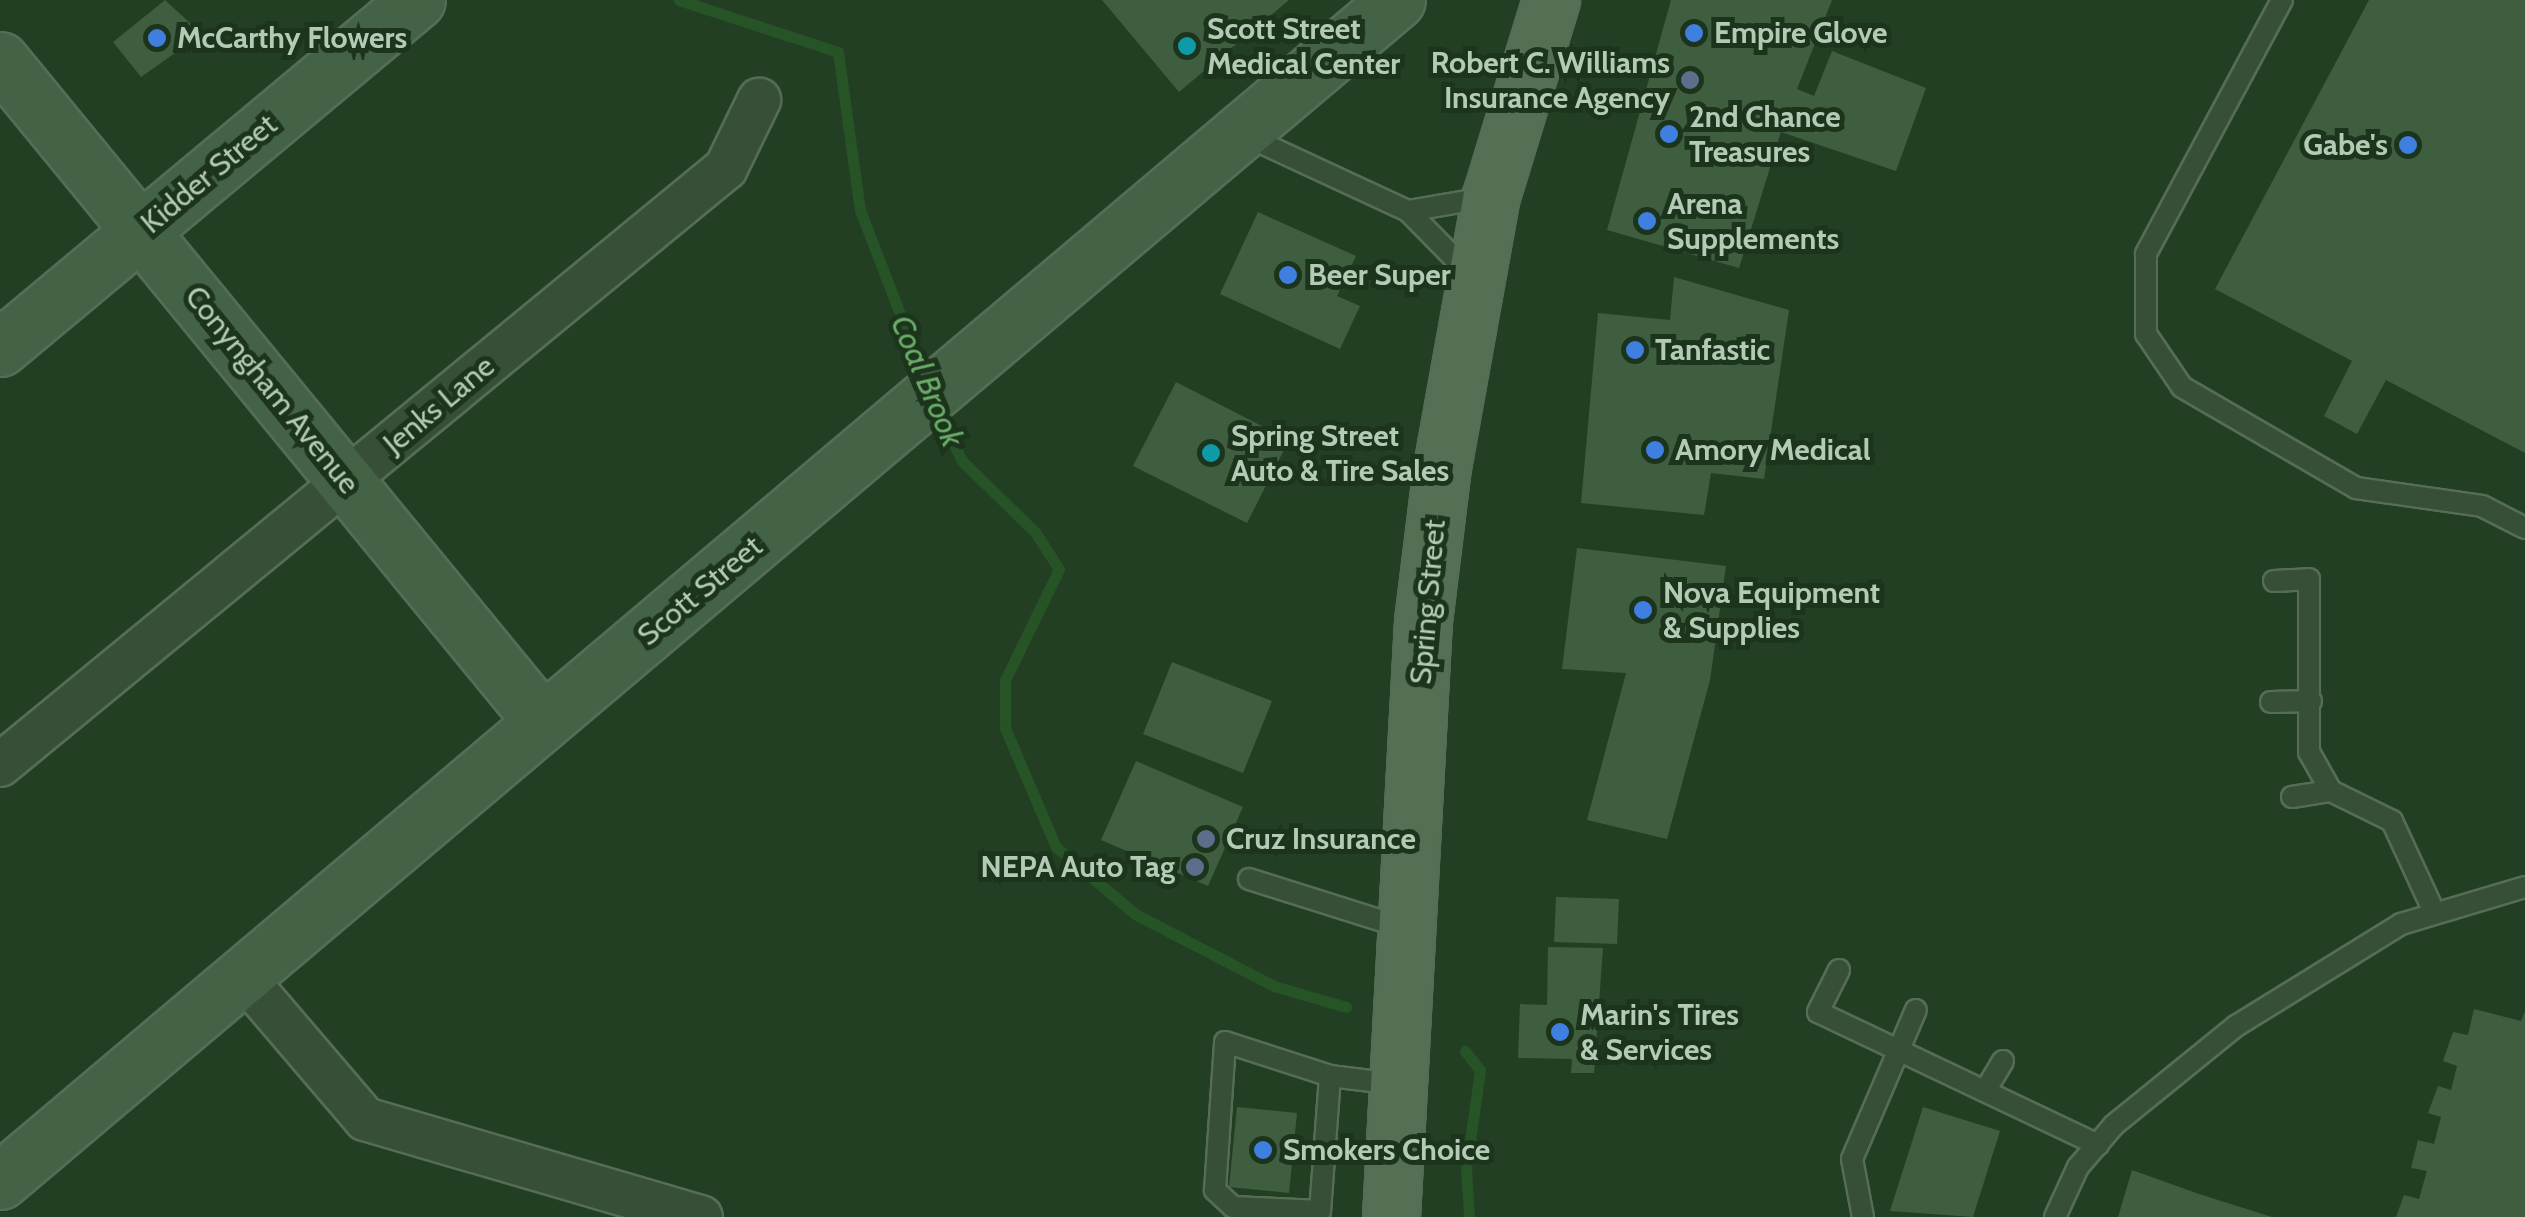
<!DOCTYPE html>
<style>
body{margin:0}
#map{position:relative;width:2525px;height:1217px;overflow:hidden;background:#233f23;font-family:Cabin,sans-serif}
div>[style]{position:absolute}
.stream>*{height:11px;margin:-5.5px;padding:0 5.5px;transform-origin:5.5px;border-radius:5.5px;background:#265427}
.building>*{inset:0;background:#3e5e3f}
.roads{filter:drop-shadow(2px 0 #556d55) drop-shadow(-2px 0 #556d55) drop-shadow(0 2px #556d55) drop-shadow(0 -2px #556d55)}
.lane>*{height:20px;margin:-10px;padding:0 10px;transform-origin:10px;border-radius:10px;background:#374f37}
.street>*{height:42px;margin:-21px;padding:0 21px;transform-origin:21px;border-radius:21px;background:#374f37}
.secondary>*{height:55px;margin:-27.5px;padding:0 27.5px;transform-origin:27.5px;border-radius:27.5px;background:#446246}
.primary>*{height:55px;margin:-27.5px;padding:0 27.5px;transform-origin:27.5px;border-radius:27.5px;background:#556f55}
.dots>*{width:28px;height:28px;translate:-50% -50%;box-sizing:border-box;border:5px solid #1c341c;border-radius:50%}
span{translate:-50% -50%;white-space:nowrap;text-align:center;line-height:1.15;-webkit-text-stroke:10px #1c341c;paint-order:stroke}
.poi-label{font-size:30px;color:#b3cab4;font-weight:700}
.left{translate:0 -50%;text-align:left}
.right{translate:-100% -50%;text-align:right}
.street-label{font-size:30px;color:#b3cab4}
.water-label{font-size:32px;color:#6aab6a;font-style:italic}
</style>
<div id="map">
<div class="stream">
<i style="left:679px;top:0;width:167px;rotate:18.1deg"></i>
<i style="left:838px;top:52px;width:160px;rotate:82.1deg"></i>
<i style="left:860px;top:210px;width:184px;rotate:69deg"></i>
<i style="left:937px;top:408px;width:59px;rotate:64.7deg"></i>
<i style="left:962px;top:461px;width:102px;rotate:44.2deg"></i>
<i style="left:1035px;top:532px;width:44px;rotate:57deg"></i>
<i style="left:1059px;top:569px;width:123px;rotate:115.9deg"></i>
<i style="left:1005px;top:680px;width:48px;rotate:90deg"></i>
<i style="left:1005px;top:728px;width:129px;rotate:66.8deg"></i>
<i style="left:1056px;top:847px;width:104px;rotate:40.3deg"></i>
<i style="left:1135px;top:914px;width:157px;rotate:27.4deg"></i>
<i style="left:1274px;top:986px;width:75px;rotate:16.3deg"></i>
<i style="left:1465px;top:1051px;width:24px;rotate:52deg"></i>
<i style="left:1480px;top:1070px;width:100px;rotate:98deg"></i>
<i style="left:1466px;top:1169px;width:48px;rotate:86.4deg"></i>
</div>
<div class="building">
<i style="clip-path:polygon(165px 0,202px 34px,141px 77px,113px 42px)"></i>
<i style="clip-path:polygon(1102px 0,1289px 0,1179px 92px)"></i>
<i style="clip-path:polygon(1671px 0,1832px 0,1797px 89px,1814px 96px,1832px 51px,1926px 88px,1896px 171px,1781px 132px,1739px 268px,1607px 230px)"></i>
<i style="clip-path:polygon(2369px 0,2525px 0,2525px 453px,2386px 380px,2357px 434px,2324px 416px,2352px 361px,2215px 289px)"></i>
<i style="clip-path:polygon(1258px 212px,1356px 256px,1337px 296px,1360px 306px,1340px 349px,1220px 294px)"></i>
<i style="clip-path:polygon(1674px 277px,1789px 310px,1764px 479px,1711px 473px,1704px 515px,1581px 503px,1598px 313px,1670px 320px)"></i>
<i style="clip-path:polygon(1176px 382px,1289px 440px,1247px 523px,1133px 466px)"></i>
<i style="clip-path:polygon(1577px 548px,1726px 566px,1710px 680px,1667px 839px,1587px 820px,1626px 673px,1562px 669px)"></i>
<i style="clip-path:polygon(1172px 662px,1272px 701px,1243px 773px,1143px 734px)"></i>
<i style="clip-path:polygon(1136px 761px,1243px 807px,1208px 886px,1101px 840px)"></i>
<i style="clip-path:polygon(1556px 897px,1619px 899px,1617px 944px,1554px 942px)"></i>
<i style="clip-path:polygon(1548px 947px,1603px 948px,1594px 1073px,1571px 1073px,1572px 1059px,1518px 1058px,1520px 1004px,1547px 1005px)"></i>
<i style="clip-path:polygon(2474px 1009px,2521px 1021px,2525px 1011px,2525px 1217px,2396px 1217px,2404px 1195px,2419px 1199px,2427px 1171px,2411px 1168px,2418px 1140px,2434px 1144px,2441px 1117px,2428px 1113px,2438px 1086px,2451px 1090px,2457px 1066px,2443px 1061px,2453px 1032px,2468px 1035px)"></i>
<i style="clip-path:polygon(1237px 1107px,1297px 1113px,1289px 1193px,1229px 1187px)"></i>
<i style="clip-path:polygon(1923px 1107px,2000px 1131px,1973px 1217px,1890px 1211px)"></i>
<i style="clip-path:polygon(2132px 1170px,2199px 1194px,2272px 1217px,2118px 1217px)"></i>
</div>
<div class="roads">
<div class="lane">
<i style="left:2282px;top:0;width:288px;rotate:118.2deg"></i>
<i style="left:2146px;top:254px;width:80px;rotate:90deg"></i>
<i style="left:2146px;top:334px;width:64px;rotate:55.8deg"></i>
<i style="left:2182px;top:387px;width:201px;rotate:30.1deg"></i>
<i style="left:2356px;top:488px;width:127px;rotate:8.1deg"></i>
<i style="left:2482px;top:506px;width:48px;rotate:27.1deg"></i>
<i style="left:1242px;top:134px;width:183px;rotate:24.9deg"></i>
<i style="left:1408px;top:211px;width:88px;rotate:45.5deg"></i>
<i style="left:1408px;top:211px;width:83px;rotate:-9.7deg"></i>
<i style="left:2274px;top:581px;width:35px;rotate:-3deg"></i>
<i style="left:2309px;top:579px;width:173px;rotate:90deg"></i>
<i style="left:2309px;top:752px;width:45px;rotate:60.6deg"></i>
<i style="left:2331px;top:791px;width:68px;rotate:26.2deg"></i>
<i style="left:2392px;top:821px;width:100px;rotate:65.2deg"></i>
<i style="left:2271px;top:702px;width:40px;rotate:-1.4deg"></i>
<i style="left:2292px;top:797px;width:39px;rotate:-9deg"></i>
<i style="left:1249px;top:879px;width:163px;rotate:17.5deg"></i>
<i style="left:1839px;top:970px;width:47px;rotate:116.6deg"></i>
<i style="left:1818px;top:1012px;width:310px;rotate:25.4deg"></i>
<i style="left:1330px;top:1076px;width:135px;rotate:94.2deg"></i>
<i style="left:1320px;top:1211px;width:87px;rotate:-177.4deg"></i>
<i style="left:1233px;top:1207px;width:25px;rotate:-137deg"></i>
<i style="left:1215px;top:1190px;width:148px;rotate:-86.1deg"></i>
<i style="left:1225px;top:1042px;width:110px;rotate:17.9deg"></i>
<i style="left:1330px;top:1076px;width:65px;rotate:7deg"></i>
<i style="left:1985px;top:1091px;width:35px;rotate:-59deg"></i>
<i style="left:1863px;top:1217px;width:59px;rotate:-100.7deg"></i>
<i style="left:1852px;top:1159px;width:162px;rotate:-66.8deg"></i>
<i style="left:2055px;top:1217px;width:55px;rotate:-65.3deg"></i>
<i style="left:2078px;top:1167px;width:55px;rotate:-49.4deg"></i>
<i style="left:2114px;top:1125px;width:157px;rotate:-39.1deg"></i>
<i style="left:2236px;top:1026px;width:194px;rotate:-31.7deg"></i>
<i style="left:2401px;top:924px;width:129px;rotate:-16.6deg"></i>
</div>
<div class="street">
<i style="left:0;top:765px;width:940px;rotate:-39.43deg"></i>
<i style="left:726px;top:168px;width:76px;rotate:-64.1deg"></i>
<i style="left:243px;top:976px;width:188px;rotate:49.5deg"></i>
<i style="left:365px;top:1119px;width:350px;rotate:16.3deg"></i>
</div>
<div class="secondary">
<i style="left:0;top:60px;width:855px;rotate:50.65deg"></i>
<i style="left:0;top:348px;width:543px;rotate:-39.85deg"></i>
<i style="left:0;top:1181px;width:1829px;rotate:-40.21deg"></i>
</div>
<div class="primary">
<i style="left:1391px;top:1217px;width:597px;rotate:-86.93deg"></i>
<i style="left:1423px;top:621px;width:155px;rotate:-83deg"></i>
<i style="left:1442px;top:467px;width:275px;rotate:-79.8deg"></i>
<i style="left:1491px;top:196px;width:205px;rotate:-73deg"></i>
</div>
</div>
<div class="dots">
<i style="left:1694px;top:33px;background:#3f7fe0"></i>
<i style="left:157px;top:38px;background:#3f7fe0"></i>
<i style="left:1187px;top:46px;background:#0f9aa8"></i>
<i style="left:1690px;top:80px;background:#5c6f8a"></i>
<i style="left:1669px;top:134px;background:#3f7fe0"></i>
<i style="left:2408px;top:145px;background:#3f7fe0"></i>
<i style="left:1647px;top:221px;background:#3f7fe0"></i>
<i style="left:1288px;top:275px;background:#3f7fe0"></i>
<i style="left:1635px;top:350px;background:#3f7fe0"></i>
<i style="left:1655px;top:450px;background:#3f7fe0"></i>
<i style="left:1211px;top:453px;background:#0f9aa8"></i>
<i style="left:1643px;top:610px;background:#3f7fe0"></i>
<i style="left:1206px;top:839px;background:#5c6f8a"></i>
<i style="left:1195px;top:867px;background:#5c6f8a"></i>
<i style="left:1560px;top:1032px;background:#3f7fe0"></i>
<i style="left:1263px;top:1150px;background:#3f7fe0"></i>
</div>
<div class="poi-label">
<span class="left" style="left:1207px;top:46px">Scott Street<br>Medical Center</span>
<span class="left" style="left:1714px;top:33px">Empire Glove</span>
<span class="left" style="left:177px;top:38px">McCarthy Flowers</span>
<span class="right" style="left:1670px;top:80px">Robert C. Williams<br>Insurance Agency</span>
<span class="left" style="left:1689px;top:134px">2nd Chance<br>Treasures</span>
<span class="right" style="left:2388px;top:145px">Gabe's</span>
<span class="left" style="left:1667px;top:221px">Arena<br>Supplements</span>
<span class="left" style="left:1308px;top:275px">Beer Super</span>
<span class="left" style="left:1655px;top:350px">Tanfastic</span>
<span class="left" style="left:1231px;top:453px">Spring Street<br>Auto &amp; Tire Sales</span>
<span class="left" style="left:1675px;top:450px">Amory Medical</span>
<span class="left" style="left:1663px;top:610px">Nova Equipment<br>&amp; Supplies</span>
<span class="left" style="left:1226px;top:839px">Cruz Insurance</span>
<span class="right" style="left:1175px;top:867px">NEPA Auto Tag</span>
<span class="left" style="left:1580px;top:1032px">Marin's Tires<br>&amp; Services</span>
<span class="left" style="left:1283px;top:1150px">Smokers Choice</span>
</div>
<div class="street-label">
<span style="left:209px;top:174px;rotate:-40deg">Kidder Street</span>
<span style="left:272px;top:390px;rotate:51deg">Conyngham Avenue</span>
<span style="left:439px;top:405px;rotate:-40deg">Jenks Lane</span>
<span style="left:700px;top:591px;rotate:-40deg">Scott Street</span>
<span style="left:1428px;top:602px;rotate:-85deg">Spring Street</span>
</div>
<div class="water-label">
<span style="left:927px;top:381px;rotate:67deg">Coal Brook</span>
</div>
</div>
